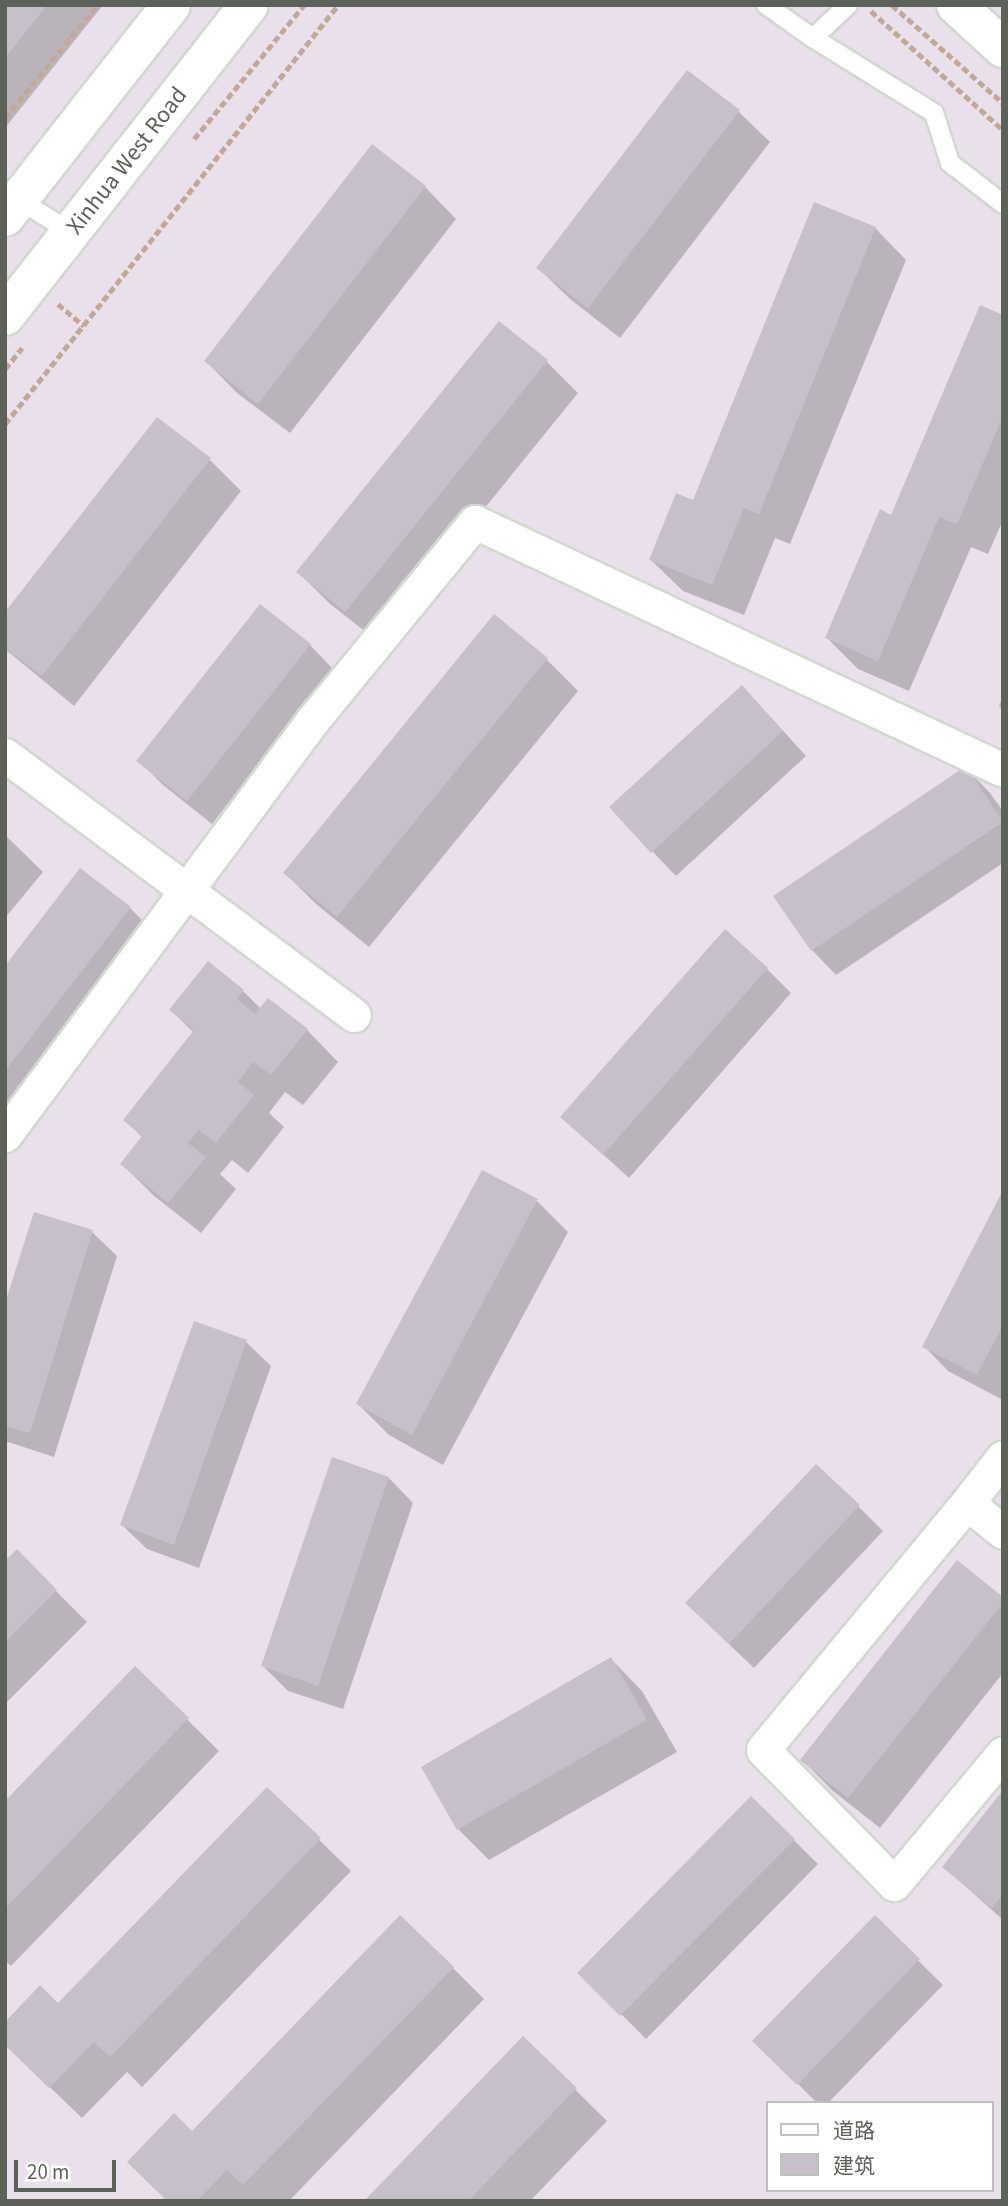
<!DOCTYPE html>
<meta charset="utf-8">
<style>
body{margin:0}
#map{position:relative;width:1008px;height:2206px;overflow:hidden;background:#eae0ec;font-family:"Source Sans 3","Noto Sans SC",sans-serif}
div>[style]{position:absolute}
.shadow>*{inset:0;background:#0003}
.building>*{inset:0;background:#c7bfc9}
.path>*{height:4.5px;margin-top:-2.25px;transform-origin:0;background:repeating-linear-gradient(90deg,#c3a897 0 7px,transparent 0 10.5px)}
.roads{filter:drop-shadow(2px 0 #d3d8d1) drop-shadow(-2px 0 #d3d8d1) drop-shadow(0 2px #d3d8d1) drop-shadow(0 -2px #d3d8d1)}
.service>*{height:18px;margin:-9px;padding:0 9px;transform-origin:9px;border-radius:9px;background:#fff}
.minor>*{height:33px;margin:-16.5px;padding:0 16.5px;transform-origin:16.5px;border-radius:16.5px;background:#fff}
.secondary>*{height:38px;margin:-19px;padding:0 19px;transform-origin:19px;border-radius:19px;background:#fff}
span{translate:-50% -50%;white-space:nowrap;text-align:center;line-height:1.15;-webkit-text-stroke:5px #fff;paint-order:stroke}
.street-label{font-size:24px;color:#5c6159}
.frame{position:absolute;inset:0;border:7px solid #5c6159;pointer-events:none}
.legend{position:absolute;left:766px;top:2101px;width:228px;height:91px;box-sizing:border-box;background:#fff;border:2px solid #bec0bd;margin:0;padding:9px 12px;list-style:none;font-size:21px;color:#5c6159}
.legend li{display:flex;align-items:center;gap:14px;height:35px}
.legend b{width:35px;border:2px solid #bec0bd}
.scale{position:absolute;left:14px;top:2160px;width:102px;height:32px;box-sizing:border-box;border:4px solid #5c6159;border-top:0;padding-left:9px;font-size:21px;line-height:24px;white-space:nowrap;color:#5c6159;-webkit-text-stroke:5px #fff;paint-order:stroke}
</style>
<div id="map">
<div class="shadow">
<i style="clip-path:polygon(5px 5px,103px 5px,5px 128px)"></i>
<i style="clip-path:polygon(738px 111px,770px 142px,620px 338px,570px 299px,538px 268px)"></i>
<i style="clip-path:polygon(425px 187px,456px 219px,290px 433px,237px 393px,206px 361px)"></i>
<i style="clip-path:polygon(875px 228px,906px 260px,790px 544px,775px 538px,744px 615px,683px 591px,651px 560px,694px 503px)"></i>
<i style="clip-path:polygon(1003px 317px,1003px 520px,988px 554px,971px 547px,909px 691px,858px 669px,827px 638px)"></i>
<i style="clip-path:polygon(500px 323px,547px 362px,578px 393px,377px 641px,329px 603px,298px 572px)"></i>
<i style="clip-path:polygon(209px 459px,241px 491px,74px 706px,5px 649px,5px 615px)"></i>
<i style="clip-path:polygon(494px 617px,547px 660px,578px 691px,369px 947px,316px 904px,285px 873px)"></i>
<i style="clip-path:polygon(310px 645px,334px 670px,212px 824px,163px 785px,139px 761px)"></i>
<i style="clip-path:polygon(1003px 697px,1003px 710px,999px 706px)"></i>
<i style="clip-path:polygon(766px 712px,806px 756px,676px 876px,652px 851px)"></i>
<i style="clip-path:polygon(966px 768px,990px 793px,1003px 811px,1003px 863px,836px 975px,812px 950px)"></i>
<i style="clip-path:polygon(5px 835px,43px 872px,5px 918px)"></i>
<i style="clip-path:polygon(130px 908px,161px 939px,5px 1131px,5px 969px)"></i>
<i style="clip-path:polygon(767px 969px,791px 993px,629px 1178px,562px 1117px)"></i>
<i style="clip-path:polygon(243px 991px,261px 1009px,268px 1000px,307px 1030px,338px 1062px,303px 1105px,285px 1092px,269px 1113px,284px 1127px,248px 1173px,232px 1160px,220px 1174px,236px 1189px,201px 1233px,153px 1195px,122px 1164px,143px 1138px,125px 1120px,194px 1033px,171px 1010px)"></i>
<i style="clip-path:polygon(1003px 1194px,1003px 1396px,1001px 1399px,948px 1371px,924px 1346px)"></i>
<i style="clip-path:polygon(537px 1201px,568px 1232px,443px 1465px,389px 1435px,358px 1404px)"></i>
<i style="clip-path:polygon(92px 1232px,117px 1256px,54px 1457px,5px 1441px,5px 1309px)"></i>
<i style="clip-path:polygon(195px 1323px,246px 1342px,271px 1366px,199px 1568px,147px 1549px,122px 1525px)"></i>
<i style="clip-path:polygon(389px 1478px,413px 1503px,343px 1709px,288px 1691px,263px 1666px)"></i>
<i style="clip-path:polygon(858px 1506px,883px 1531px,754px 1668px,712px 1628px)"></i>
<i style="clip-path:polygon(17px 1552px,87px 1622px,5px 1704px,5px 1564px)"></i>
<i style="clip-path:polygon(1003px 1599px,1003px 1673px,880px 1828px,833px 1791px,802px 1760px)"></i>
<i style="clip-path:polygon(611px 1659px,642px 1691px,677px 1752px,489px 1860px,458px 1829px)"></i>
<i style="clip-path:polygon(135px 1668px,219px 1751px,11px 1966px,5px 1961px,5px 1804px)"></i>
<i style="clip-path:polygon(267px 1789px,351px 1871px,142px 2087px,127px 2072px,82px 2118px,27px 2065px,59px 2005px)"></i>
<i style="clip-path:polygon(1003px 1792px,1003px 1920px,944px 1867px)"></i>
<i style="clip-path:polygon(751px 1798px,818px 1864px,646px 2039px,580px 1973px)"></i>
<i style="clip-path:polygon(875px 1918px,943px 1985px,828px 2103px,817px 2103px,755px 2041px)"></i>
<i style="clip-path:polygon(453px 1968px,484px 1999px,289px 2201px,168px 2201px,192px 2133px)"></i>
<i style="clip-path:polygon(523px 2038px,607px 2121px,530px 2201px,367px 2201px)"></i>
</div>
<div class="building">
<i style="clip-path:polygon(5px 5px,47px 5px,5px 58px)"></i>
<i style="clip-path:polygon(687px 70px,740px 110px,588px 308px,536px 268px)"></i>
<i style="clip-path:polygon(372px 144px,426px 186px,258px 404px,204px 361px)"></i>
<i style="clip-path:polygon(814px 202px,876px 227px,759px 514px,744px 508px,712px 585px,649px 560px,676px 493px,693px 500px)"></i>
<i style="clip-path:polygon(980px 305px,1003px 315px,1003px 416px,957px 524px,939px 517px,878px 661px,825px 638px,880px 509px,891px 515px)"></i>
<i style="clip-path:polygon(499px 321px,548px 360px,345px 612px,296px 572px)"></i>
<i style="clip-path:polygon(157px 417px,211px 458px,42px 676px,5px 648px,5px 612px)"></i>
<i style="clip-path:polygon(260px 604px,311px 644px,187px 801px,136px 761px)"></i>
<i style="clip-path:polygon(494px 614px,548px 658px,337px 917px,283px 873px)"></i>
<i style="clip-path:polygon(742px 685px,783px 731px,651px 853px,609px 807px)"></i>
<i style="clip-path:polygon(966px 766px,1003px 822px,811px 951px,773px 896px)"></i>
<i style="clip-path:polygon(80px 868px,131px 907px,5px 1071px,5px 966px)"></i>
<i style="clip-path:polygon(725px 929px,768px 968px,603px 1155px,560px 1117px)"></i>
<i style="clip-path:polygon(208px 961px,244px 990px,237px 999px,255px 1014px,268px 998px,308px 1029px,271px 1075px,253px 1062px,238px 1082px,254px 1095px,216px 1143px,199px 1130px,188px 1143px,206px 1157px,168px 1203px,120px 1164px,142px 1136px,123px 1120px,194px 1030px,169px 1010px)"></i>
<i style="clip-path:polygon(482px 1170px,538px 1199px,412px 1435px,356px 1404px)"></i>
<i style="clip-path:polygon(1003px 1190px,1003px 1325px,977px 1375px,922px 1347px)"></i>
<i style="clip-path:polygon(34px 1212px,93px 1230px,30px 1433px,5px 1426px,5px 1303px)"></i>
<i style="clip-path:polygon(194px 1321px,247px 1340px,174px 1545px,120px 1525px)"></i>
<i style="clip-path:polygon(332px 1457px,389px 1477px,318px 1686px,261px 1666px)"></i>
<i style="clip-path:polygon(816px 1464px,860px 1505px,729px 1644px,685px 1603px)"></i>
<i style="clip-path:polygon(17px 1549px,57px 1590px,5px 1642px,5px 1561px)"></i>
<i style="clip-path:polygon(957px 1560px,1003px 1597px,1003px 1603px,848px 1798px,800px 1760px)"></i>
<i style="clip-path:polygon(611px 1657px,647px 1720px,457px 1830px,421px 1767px)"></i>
<i style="clip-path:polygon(135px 1666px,189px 1718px,5px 1909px,5px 1801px)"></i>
<i style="clip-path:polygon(267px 1787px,321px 1838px,110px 2057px,94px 2042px,49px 2088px,5px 2045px,5px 2022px,40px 1985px,58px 2003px)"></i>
<i style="clip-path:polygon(1003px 1790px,1003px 1894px,992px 1908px,942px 1867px)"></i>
<i style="clip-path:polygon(751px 1796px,795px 1839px,620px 2016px,577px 1973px)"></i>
<i style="clip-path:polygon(400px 1915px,454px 1967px,243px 2185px,227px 2170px,197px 2201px,167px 2201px,127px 2162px,174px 2113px,192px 2131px)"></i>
<i style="clip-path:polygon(875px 1915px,920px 1959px,797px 2085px,752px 2041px)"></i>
<i style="clip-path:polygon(523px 2036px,577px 2088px,468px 2201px,364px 2201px)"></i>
</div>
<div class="path">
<i style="left:892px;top:5px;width:148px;rotate:41.4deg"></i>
<i style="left:871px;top:11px;width:178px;rotate:42deg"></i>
<i style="left:5px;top:118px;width:146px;rotate:-50.8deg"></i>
<i style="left:194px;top:139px;width:173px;rotate:-50.6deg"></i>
<i style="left:58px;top:304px;width:34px;rotate:40deg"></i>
<i style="left:5px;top:369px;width:27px;rotate:-51deg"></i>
<i style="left:5px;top:424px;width:535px;rotate:-51.52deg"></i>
</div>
<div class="roads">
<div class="service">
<i style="left:766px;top:5px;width:57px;rotate:35.1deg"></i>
<i style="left:848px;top:5px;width:48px;rotate:136.7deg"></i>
<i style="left:813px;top:38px;width:142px;rotate:31.8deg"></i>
<i style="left:934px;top:113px;width:52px;rotate:72.3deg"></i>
<i style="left:950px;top:163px;width:67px;rotate:37.7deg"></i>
<i style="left:14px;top:197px;width:67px;rotate:31.6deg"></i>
</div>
<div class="minor">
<i style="left:5px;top:755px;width:435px;rotate:36.7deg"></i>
<i style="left:5px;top:1135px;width:515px;rotate:-53.44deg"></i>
<i style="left:312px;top:721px;width:257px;rotate:-50.7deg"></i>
<i style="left:475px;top:522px;width:583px;rotate:25.16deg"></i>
<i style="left:967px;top:1503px;width:58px;rotate:-52deg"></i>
<i style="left:1003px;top:1532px;width:46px;rotate:-141.1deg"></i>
<i style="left:967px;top:1503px;width:320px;rotate:129.6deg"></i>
<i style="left:763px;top:1750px;width:187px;rotate:45.6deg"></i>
<i style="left:894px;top:1884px;width:170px;rotate:-50.2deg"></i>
</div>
<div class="secondary">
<i style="left:956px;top:5px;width:64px;rotate:42.5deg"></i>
<i style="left:5px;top:217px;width:269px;rotate:-51.9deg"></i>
<i style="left:5px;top:316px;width:395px;rotate:-51.9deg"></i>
</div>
</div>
<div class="street-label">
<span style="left:127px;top:161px;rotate:-52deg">Xinhua West Road</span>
</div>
<div class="frame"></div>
<ul class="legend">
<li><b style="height:9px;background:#fff"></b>道路</li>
<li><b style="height:19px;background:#c7bfc9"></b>建筑</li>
</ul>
<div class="scale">20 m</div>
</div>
